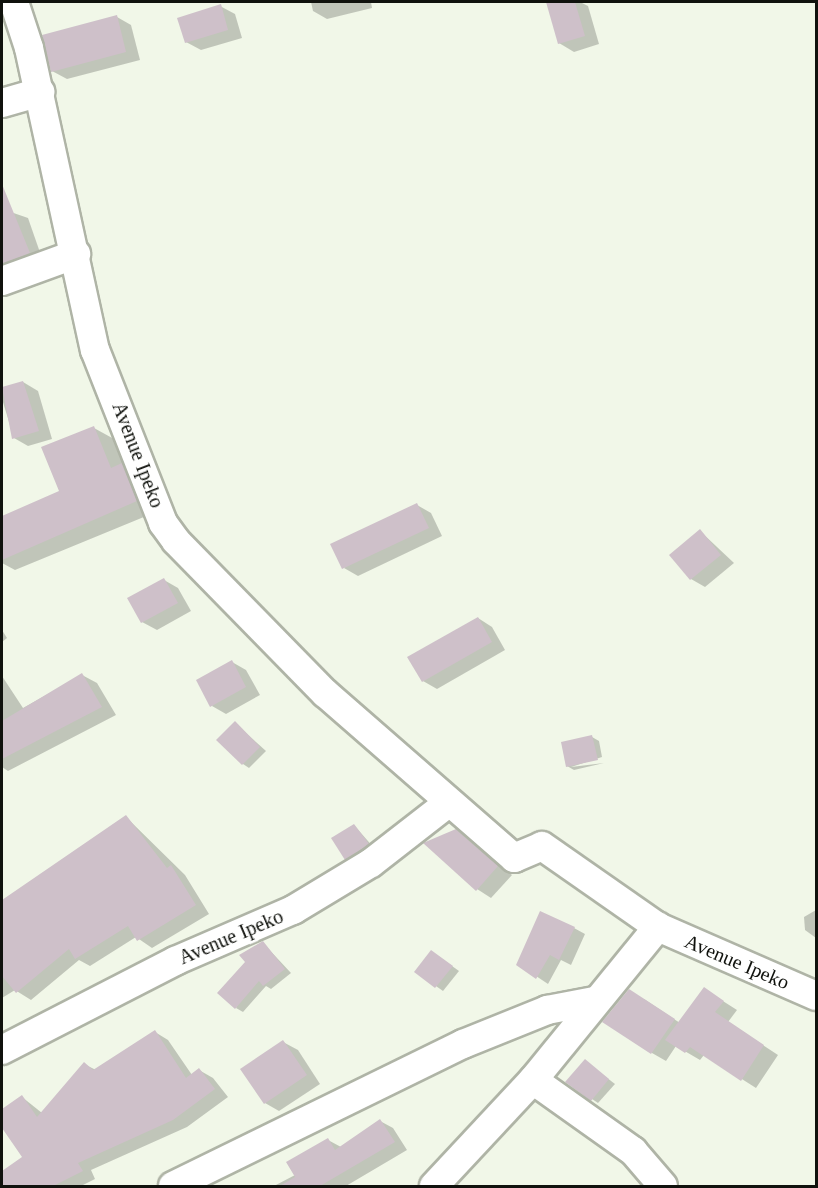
<!DOCTYPE html>
<style>
body{margin:0}
#map{position:relative;width:818px;height:1188px;overflow:hidden;background:#f1f7e8;font-family:"Times New Roman",serif}
div>[style]{position:absolute}
.shadow>*{inset:0;background:#0003}
.building>*{inset:0;background:#cec0c9}
.roads{filter:drop-shadow(2px 0 #afb4a6) drop-shadow(-2px 0 #afb4a6) drop-shadow(0 2px #afb4a6) drop-shadow(0 -2px #afb4a6)}
.street>*{height:28px;margin:-14px;padding:0 14px;transform-origin:14px;border-radius:14px;background:#fff}
span{translate:-50% -50%;white-space:nowrap;text-align:center;line-height:1.15;-webkit-text-stroke:5px #fff;paint-order:stroke}
.street-label{font-size:20px;color:#10120d}
.frame{position:absolute;inset:0;border:3px solid #10120d;pointer-events:none}
</style>
<div id="map">
<div class="shadow">
<i style="clip-path:polygon(311px 2px,371px 2px,372px 8px,327px 19px,313px 11px)"></i>
<i style="clip-path:polygon(580px 2px,588px 6px,599px 44px,574px 52px,559px 43px,548px 5px)"></i>
<i style="clip-path:polygon(220px 6px,235px 14px,242px 38px,201px 50px,186px 42px)"></i>
<i style="clip-path:polygon(117px 17px,131px 25px,140px 60px,67px 79px,52px 71px)"></i>
<i style="clip-path:polygon(2px 209px,28px 218px,43px 261px,2px 277px)"></i>
<i style="clip-path:polygon(23px 382px,38px 391px,52px 439px,28px 446px,14px 438px,2px 399px,2px 389px)"></i>
<i style="clip-path:polygon(94px 428px,114px 439px,124px 467px,141px 476px,156px 512px,15px 570px,2px 563px,2px 517px,60px 492px)"></i>
<i style="clip-path:polygon(417px 505px,431px 513px,442px 536px,358px 576px,344px 568px)"></i>
<i style="clip-path:polygon(700px 531px,734px 563px,705px 587px,691px 579px)"></i>
<i style="clip-path:polygon(164px 580px,178px 588px,191px 611px,157px 630px,142px 622px)"></i>
<i style="clip-path:polygon(478px 618px,492px 627px,505px 650px,437px 689px,423px 681px)"></i>
<i style="clip-path:polygon(2px 630px,7px 638px,2px 642px)"></i>
<i style="clip-path:polygon(232px 662px,246px 670px,260px 695px,226px 714px,212px 706px)"></i>
<i style="clip-path:polygon(82px 675px,97px 683px,116px 715px,8px 771px,2px 767px,2px 676px,23px 708px)"></i>
<i style="clip-path:polygon(235px 723px,266px 751px,249px 768px,243px 764px)"></i>
<i style="clip-path:polygon(592px 737px,599px 741px,602px 757px,571px 767px,604px 763px,574px 770px,567px 766px)"></i>
<i style="clip-path:polygon(126px 817px,185px 875px,209px 914px,152px 948px,136px 937px,90px 966px,79px 960px,31px 1000px,15px 990px,2px 998px,2px 901px,35px 884px)"></i>
<i style="clip-path:polygon(354px 825px,374px 848px,353px 862px,346px 858px)"></i>
<i style="clip-path:polygon(455px 831px,512px 875px,491px 898px,477px 889px)"></i>
<i style="clip-path:polygon(816px 910px,816px 938px,805px 930px,804px 917px)"></i>
<i style="clip-path:polygon(574px 928px,585px 934px,571px 965px,561px 960px,548px 984px,518px 964px)"></i>
<i style="clip-path:polygon(263px 943px,291px 973px,271px 989px,266px 986px,243px 1012px,236px 1008px)"></i>
<i style="clip-path:polygon(438px 956px,459px 971px,443px 991px,416px 972px)"></i>
<i style="clip-path:polygon(704px 989px,737px 1010px,728px 1022px,778px 1055px,756px 1088px,704px 1055px,700px 1060px,676px 1046px,666px 1061px,652px 1053px,644px 999px,680px 1023px)"></i>
<i style="clip-path:polygon(155px 1032px,168px 1040px,192px 1075px,199px 1070px,213px 1078px,228px 1097px,187px 1127px,91px 1170px,95px 1179px,81px 1186px,2px 1186px,2px 1173px,24px 1157px,2px 1126px,2px 1111px,22px 1097px,42px 1113px,84px 1064px,96px 1070px)"></i>
<i style="clip-path:polygon(283px 1042px,298px 1050px,320px 1084px,279px 1111px,265px 1103px)"></i>
<i style="clip-path:polygon(585px 1061px,615px 1084px,598px 1103px,592px 1099px)"></i>
<i style="clip-path:polygon(380px 1121px,393px 1128px,407px 1150px,346px 1186px,274px 1186px,295px 1175px,328px 1140px,341px 1147px)"></i>
</div>
<div class="building">
<i style="clip-path:polygon(546px 2px,575px 2px,585px 36px,558px 44px)"></i>
<i style="clip-path:polygon(221px 4px,228px 30px,185px 43px,177px 18px)"></i>
<i style="clip-path:polygon(117px 15px,126px 52px,51px 72px,42px 35px)"></i>
<i style="clip-path:polygon(2px 184px,30px 253px,2px 264px)"></i>
<i style="clip-path:polygon(23px 381px,39px 431px,12px 439px,2px 387px)"></i>
<i style="clip-path:polygon(94px 426px,111px 468px,122px 463px,137px 501px,2px 560px,2px 516px,59px 491px,41px 447px)"></i>
<i style="clip-path:polygon(417px 503px,429px 528px,342px 569px,330px 544px)"></i>
<i style="clip-path:polygon(700px 529px,721px 555px,690px 580px,669px 555px)"></i>
<i style="clip-path:polygon(164px 578px,178px 603px,141px 623px,127px 598px)"></i>
<i style="clip-path:polygon(478px 617px,492px 642px,422px 682px,407px 657px)"></i>
<i style="clip-path:polygon(232px 660px,246px 687px,210px 707px,196px 680px)"></i>
<i style="clip-path:polygon(82px 673px,102px 707px,2px 759px,2px 721px)"></i>
<i style="clip-path:polygon(235px 721px,260px 747px,242px 765px,216px 740px)"></i>
<i style="clip-path:polygon(592px 735px,598px 760px,566px 767px,561px 742px)"></i>
<i style="clip-path:polygon(126px 815px,167px 868px,171px 865px,196px 905px,137px 941px,128px 926px,75px 959px,69px 949px,16px 993px,2px 976px,2px 900px)"></i>
<i style="clip-path:polygon(354px 824px,369px 844px,345px 860px,331px 838px)"></i>
<i style="clip-path:polygon(456px 829px,498px 866px,476px 891px,423px 843px)"></i>
<i style="clip-path:polygon(540px 911px,575px 927px,559px 960px,550px 955px,536px 979px,516px 965px)"></i>
<i style="clip-path:polygon(263px 941px,285px 969px,263px 986px,259px 981px,235px 1009px,217px 993px,245px 962px,239px 955px)"></i>
<i style="clip-path:polygon(431px 950px,453px 966px,435px 988px,414px 972px)"></i>
<i style="clip-path:polygon(704px 987px,724px 1001px,715px 1012px,764px 1045px,741px 1081px,690px 1047px,685px 1053px,665px 1040px)"></i>
<i style="clip-path:polygon(629px 989px,675px 1019px,651px 1054px,602px 1022px)"></i>
<i style="clip-path:polygon(155px 1030px,186px 1078px,199px 1068px,215px 1089px,173px 1120px,78px 1163px,83px 1171px,53px 1186px,2px 1186px,2px 1171px,22px 1157px,2px 1128px,2px 1109px,22px 1095px,37px 1117px,84px 1062px,93px 1070px)"></i>
<i style="clip-path:polygon(283px 1040px,307px 1075px,264px 1104px,240px 1069px)"></i>
<i style="clip-path:polygon(585px 1059px,609px 1079px,591px 1101px,565px 1082px)"></i>
<i style="clip-path:polygon(380px 1119px,395px 1142px,320px 1186px,280px 1186px,295px 1177px,286px 1162px,328px 1138px,335px 1150px)"></i>
</div>
<div class="roads">
<div class="street">
<i style="left:14px;top:2px;width:48px;rotate:71.9deg"></i>
<i style="left:29px;top:48px;width:309px;rotate:77.7deg"></i>
<i style="left:95px;top:350px;width:186px;rotate:68.5deg"></i>
<i style="left:163px;top:523px;width:22px;rotate:54deg"></i>
<i style="left:176px;top:541px;width:213px;rotate:45.6deg"></i>
<i style="left:325px;top:693px;width:251px;rotate:41.1deg"></i>
<i style="left:514px;top:858px;width:30px;rotate:-23deg"></i>
<i style="left:542px;top:846px;width:141px;rotate:34.9deg"></i>
<i style="left:658px;top:927px;width:172px;rotate:23.6deg"></i>
<i style="left:2px;top:103px;width:40px;rotate:-16deg"></i>
<i style="left:2px;top:281px;width:79px;rotate:-20deg"></i>
<i style="left:2px;top:1050px;width:195px;rotate:-27.2deg"></i>
<i style="left:175px;top:961px;width:129px;rotate:-23.4deg"></i>
<i style="left:293px;top:910px;width:91px;rotate:-31.1deg"></i>
<i style="left:371px;top:863px;width:98px;rotate:-37.9deg"></i>
<i style="left:533px;top:1080px;width:123px;rotate:35.4deg"></i>
<i style="left:633px;top:1151px;width:46px;rotate:49.4deg"></i>
<i style="left:173px;top:1186px;width:323px;rotate:-26.1deg"></i>
<i style="left:463px;top:1044px;width:91px;rotate:-22deg"></i>
<i style="left:547px;top:1010px;width:48px;rotate:-10.8deg"></i>
<i style="left:434px;top:1186px;width:145px;rotate:-47deg"></i>
<i style="left:533px;top:1080px;width:198px;rotate:-50.8deg"></i>
</div>
</div>
<div class="street-label">
<span style="left:138px;top:455px;rotate:69deg">Avenue Ipeko</span>
<span style="left:231px;top:937px;rotate:-23deg">Avenue Ipeko</span>
<span style="left:737px;top:962px;rotate:23deg">Avenue Ipeko</span>
</div>
<div class="frame"></div>
</div>
